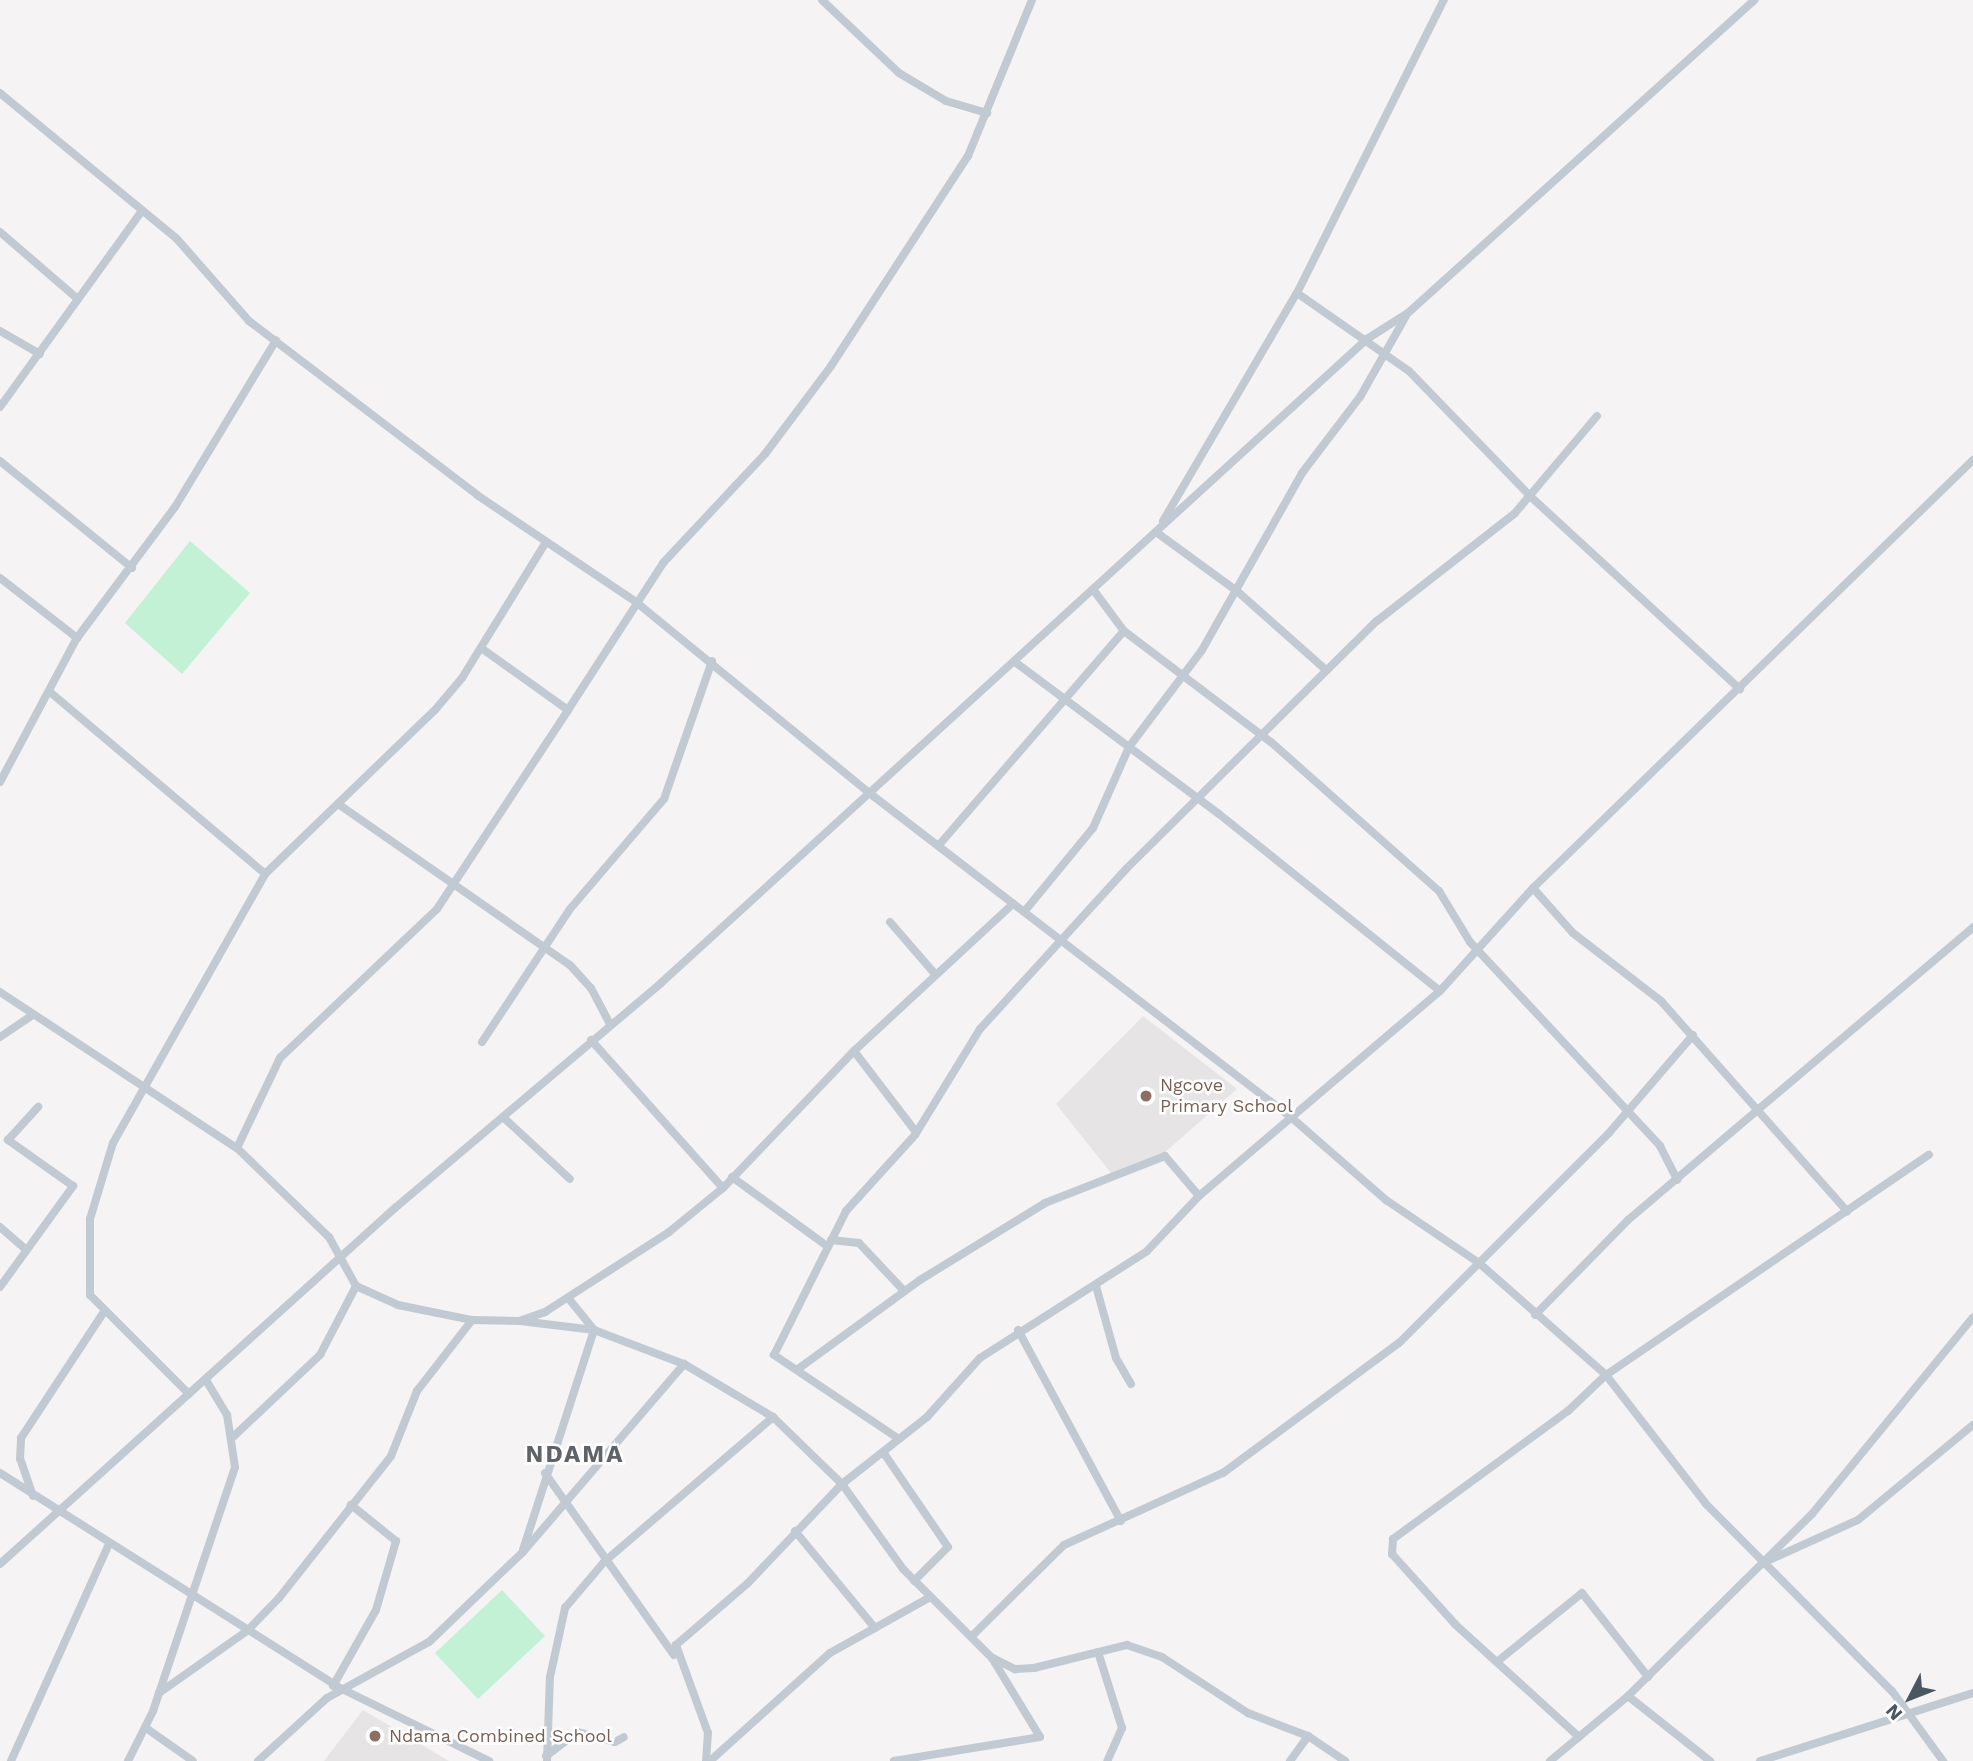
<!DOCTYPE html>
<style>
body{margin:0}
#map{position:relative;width:1973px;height:1761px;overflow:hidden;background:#f5f3f3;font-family:"Work Sans",sans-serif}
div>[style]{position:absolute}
.education>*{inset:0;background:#e6e4e5}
.green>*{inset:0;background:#c3f1d5}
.minor>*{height:8px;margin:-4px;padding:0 4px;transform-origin:4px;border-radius:4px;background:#c1cad2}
.dots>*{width:19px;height:19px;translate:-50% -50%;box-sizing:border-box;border:4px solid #fff;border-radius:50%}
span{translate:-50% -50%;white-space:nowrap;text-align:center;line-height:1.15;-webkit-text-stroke:5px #fff;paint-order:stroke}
.education-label{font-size:18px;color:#785e54}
.left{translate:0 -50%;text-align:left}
.district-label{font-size:24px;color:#5f6368;font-weight:700;letter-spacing:2px}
.north{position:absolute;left:1875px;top:1663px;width:70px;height:70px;-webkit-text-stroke:5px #fff;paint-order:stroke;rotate:228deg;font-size:19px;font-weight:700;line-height:28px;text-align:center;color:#4a5661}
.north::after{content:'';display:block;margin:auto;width:24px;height:32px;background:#4a5661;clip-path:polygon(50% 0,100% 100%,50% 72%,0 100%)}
</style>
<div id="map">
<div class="education">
<i style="clip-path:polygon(1143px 1016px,1237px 1089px,1163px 1154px,1115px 1178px,1056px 1104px)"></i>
<i style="clip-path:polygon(363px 1710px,449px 1761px,324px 1761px)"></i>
</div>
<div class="green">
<i style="clip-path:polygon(190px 541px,250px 593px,182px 674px,125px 623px)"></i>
<i style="clip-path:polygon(502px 1590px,545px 1636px,478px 1699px,435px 1653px)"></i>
</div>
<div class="minor">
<i style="left:822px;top:0;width:106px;rotate:43.5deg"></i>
<i style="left:899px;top:73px;width:55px;rotate:30.8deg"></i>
<i style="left:946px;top:101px;width:43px;rotate:16.3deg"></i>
<i style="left:0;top:93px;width:229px;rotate:39.5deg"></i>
<i style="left:177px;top:239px;width:109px;rotate:48.7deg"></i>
<i style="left:249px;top:321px;width:287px;rotate:37.3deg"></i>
<i style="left:477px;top:495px;width:192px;rotate:33.9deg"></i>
<i style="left:636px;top:602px;width:300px;rotate:39.3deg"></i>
<i style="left:868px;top:792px;width:535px;rotate:37.56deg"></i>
<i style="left:1292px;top:1118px;width:125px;rotate:41.1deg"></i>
<i style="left:1386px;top:1200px;width:112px;rotate:34.1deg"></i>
<i style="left:1479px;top:1263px;width:169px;rotate:41.4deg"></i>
<i style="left:1606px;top:1375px;width:163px;rotate:52.2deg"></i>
<i style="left:1706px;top:1504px;width:264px;rotate:45.2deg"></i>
<i style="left:1892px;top:1691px;width:87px;rotate:53.9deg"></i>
<i style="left:0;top:232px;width:103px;rotate:40.7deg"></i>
<i style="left:1297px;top:293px;width:136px;rotate:34.9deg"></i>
<i style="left:1409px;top:371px;width:175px;rotate:45.9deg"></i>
<i style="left:1531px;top:497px;width:284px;rotate:42.6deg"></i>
<i style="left:0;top:331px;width:46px;rotate:29.9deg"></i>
<i style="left:0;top:407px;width:242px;rotate:-54.1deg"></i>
<i style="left:0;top:461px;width:170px;rotate:39deg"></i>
<i style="left:1163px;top:521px;width:264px;rotate:-59.6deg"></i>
<i style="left:1297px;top:293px;width:328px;rotate:-63.4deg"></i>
<i style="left:1156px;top:532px;width:100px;rotate:36.1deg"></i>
<i style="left:1237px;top:591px;width:119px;rotate:41.6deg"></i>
<i style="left:0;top:578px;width:98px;rotate:37.9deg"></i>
<i style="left:1095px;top:592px;width:49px;rotate:53.4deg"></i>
<i style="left:1124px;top:631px;width:184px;rotate:37.1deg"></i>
<i style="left:1271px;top:742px;width:225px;rotate:41.6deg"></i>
<i style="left:1439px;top:891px;width:60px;rotate:58.7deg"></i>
<i style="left:1470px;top:942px;width:279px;rotate:47deg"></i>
<i style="left:1660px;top:1146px;width:38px;rotate:63deg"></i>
<i style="left:1015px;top:662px;width:254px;rotate:36.7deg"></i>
<i style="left:1219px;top:814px;width:283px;rotate:38.7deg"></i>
<i style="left:50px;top:692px;width:282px;rotate:40.2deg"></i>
<i style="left:568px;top:710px;width:175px;rotate:-57.1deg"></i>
<i style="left:663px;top:563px;width:149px;rotate:-46.9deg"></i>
<i style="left:765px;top:454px;width:110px;rotate:-53.1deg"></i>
<i style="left:831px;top:366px;width:251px;rotate:-56.9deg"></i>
<i style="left:968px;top:156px;width:169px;rotate:-67.7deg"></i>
<i style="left:0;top:782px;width:163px;rotate:-61.9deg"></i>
<i style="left:77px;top:638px;width:164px;rotate:-53.2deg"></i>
<i style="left:175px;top:507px;width:195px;rotate:-58.8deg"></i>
<i style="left:341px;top:806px;width:279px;rotate:34.8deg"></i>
<i style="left:570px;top:965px;width:31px;rotate:48deg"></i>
<i style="left:591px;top:988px;width:41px;rotate:62.2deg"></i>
<i style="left:939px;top:845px;width:283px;rotate:-49.2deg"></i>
<i style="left:1533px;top:888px;width:60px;rotate:48.4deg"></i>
<i style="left:1573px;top:933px;width:111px;rotate:37.7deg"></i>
<i style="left:1661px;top:1001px;width:281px;rotate:48.5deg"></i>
<i style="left:1024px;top:912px;width:109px;rotate:-50.6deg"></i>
<i style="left:1093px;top:828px;width:89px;rotate:-66deg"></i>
<i style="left:1129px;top:747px;width:121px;rotate:-53deg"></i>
<i style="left:1202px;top:650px;width:203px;rotate:-60.5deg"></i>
<i style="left:1302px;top:473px;width:96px;rotate:-52.7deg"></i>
<i style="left:1360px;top:397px;width:93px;rotate:-60.4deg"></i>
<i style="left:890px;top:922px;width:67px;rotate:49.2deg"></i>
<i style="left:0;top:992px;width:284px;rotate:33.4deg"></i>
<i style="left:237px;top:1148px;width:128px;rotate:44.1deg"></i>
<i style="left:329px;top:1237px;width:56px;rotate:61.1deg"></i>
<i style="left:356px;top:1286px;width:46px;rotate:24.3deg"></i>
<i style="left:398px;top:1305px;width:76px;rotate:11.5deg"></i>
<i style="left:0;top:1037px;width:40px;rotate:-34deg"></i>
<i style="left:591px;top:1040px;width:198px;rotate:48.3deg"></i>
<i style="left:482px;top:1042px;width:159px;rotate:-56.5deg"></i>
<i style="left:570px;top:909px;width:145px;rotate:-49.5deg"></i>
<i style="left:664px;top:799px;width:146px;rotate:-70.8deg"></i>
<i style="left:854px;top:1051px;width:102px;rotate:52.6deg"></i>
<i style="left:503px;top:1117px;width:91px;rotate:42.8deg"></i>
<i style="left:237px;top:1148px;width:100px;rotate:-64.5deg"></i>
<i style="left:280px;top:1058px;width:216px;rotate:-43.5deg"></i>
<i style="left:437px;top:909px;width:238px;rotate:-56.6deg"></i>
<i style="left:568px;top:710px;width:107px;rotate:-144.5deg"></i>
<i style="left:732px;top:1177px;width:117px;rotate:36deg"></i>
<i style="left:0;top:1227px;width:35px;rotate:41deg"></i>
<i style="left:831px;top:1240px;width:28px;rotate:6deg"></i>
<i style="left:859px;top:1243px;width:66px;rotate:46.8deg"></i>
<i style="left:1096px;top:1286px;width:75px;rotate:74.5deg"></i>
<i style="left:1116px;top:1358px;width:30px;rotate:60deg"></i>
<i style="left:0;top:1287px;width:125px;rotate:-54.1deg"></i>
<i style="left:73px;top:1186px;width:80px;rotate:-144.7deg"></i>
<i style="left:8px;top:1140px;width:45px;rotate:-47.7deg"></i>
<i style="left:569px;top:1299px;width:40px;rotate:51deg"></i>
<i style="left:594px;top:1330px;width:96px;rotate:20.7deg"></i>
<i style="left:684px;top:1364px;width:104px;rotate:30.8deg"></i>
<i style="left:773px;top:1417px;width:96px;rotate:44.2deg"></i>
<i style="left:842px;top:1484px;width:105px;rotate:54.3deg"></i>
<i style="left:903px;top:1569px;width:126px;rotate:45deg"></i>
<i style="left:992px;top:1658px;width:92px;rotate:58.7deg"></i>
<i style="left:1040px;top:1737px;width:148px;rotate:170.7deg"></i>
<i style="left:1535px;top:1315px;width:133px;rotate:-45.6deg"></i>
<i style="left:1628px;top:1220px;width:453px;rotate:-40.3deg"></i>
<i style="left:520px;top:1321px;width:75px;rotate:6.9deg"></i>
<i style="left:594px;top:1330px;width:231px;rotate:107.9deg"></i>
<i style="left:1018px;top:1330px;width:217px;rotate:61.7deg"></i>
<i style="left:798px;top:1369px;width:151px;rotate:-36.1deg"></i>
<i style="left:920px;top:1280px;width:147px;rotate:-31.6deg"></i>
<i style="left:1045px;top:1203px;width:129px;rotate:-21.4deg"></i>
<i style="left:1165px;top:1156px;width:52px;rotate:49.6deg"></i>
<i style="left:189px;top:1394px;width:140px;rotate:-135deg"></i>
<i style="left:90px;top:1295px;width:76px;rotate:-90deg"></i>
<i style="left:90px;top:1219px;width:79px;rotate:-73.2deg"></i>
<i style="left:113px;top:1143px;width:309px;rotate:-60.5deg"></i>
<i style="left:265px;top:874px;width:236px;rotate:-44deg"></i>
<i style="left:435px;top:710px;width:42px;rotate:-49.8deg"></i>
<i style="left:462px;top:678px;width:160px;rotate:-58.3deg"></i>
<i style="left:233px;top:1437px;width:120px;rotate:-43.3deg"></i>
<i style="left:320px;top:1355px;width:78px;rotate:-62.4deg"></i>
<i style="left:899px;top:1439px;width:151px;rotate:-146.1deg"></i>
<i style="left:774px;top:1355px;width:161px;rotate:-63.4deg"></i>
<i style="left:846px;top:1211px;width:103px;rotate:-47.8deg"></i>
<i style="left:915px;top:1135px;width:124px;rotate:-58.5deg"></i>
<i style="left:980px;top:1029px;width:217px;rotate:-47.6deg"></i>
<i style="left:1126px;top:869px;width:353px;rotate:-44.7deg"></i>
<i style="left:1377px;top:621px;width:175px;rotate:-38deg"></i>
<i style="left:1515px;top:513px;width:127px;rotate:-49.8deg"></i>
<i style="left:883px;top:1452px;width:115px;rotate:55.6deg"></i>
<i style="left:948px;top:1547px;width:48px;rotate:135deg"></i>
<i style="left:0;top:1473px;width:404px;rotate:32.3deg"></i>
<i style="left:342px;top:1689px;width:164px;rotate:26.1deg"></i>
<i style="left:545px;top:1473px;width:223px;rotate:54.7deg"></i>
<i style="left:33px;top:1496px;width:39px;rotate:-109deg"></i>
<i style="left:20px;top:1459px;width:21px;rotate:-87deg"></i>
<i style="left:21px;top:1438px;width:149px;rotate:-56.7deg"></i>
<i style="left:795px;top:1531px;width:126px;rotate:50.5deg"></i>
<i style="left:1767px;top:1561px;width:100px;rotate:-24.3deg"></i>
<i style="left:1858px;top:1520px;width:149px;rotate:-39.6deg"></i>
<i style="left:0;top:1564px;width:532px;rotate:-42.03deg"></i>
<i style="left:395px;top:1208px;width:348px;rotate:-40.2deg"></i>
<i style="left:661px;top:983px;width:956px;rotate:-42.37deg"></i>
<i style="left:1367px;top:339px;width:49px;rotate:-32.4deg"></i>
<i style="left:1408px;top:313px;width:467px;rotate:-42.1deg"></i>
<i style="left:972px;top:1636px;width:129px;rotate:-44.7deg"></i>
<i style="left:1064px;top:1545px;width:175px;rotate:-24.4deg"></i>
<i style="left:1223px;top:1473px;width:219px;rotate:-36.5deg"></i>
<i style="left:1399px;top:1343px;width:297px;rotate:-45deg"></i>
<i style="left:1609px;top:1133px;width:129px;rotate:-49.4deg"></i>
<i style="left:1098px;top:1652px;width:80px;rotate:72.5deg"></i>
<i style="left:1122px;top:1728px;width:36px;rotate:114deg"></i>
<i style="left:993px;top:1658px;width:25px;rotate:27deg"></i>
<i style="left:1015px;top:1669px;width:19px;rotate:-3deg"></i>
<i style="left:1034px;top:1668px;width:96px;rotate:-13.9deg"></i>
<i style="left:1127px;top:1645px;width:37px;rotate:19deg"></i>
<i style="left:1162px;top:1657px;width:103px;rotate:33.1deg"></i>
<i style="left:1248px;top:1713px;width:64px;rotate:21deg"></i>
<i style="left:1308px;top:1736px;width:45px;rotate:34deg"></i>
<i style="left:1498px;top:1661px;width:108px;rotate:-39deg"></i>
<i style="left:1582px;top:1593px;width:107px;rotate:51.8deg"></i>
<i style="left:333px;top:1686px;width:87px;rotate:-60.5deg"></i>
<i style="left:376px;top:1610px;width:72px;rotate:-73.8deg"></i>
<i style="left:396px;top:1541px;width:58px;rotate:-141.3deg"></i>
<i style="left:159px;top:1693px;width:108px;rotate:-35.2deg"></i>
<i style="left:247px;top:1631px;width:46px;rotate:-45.9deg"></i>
<i style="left:279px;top:1598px;width:181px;rotate:-51.7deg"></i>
<i style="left:391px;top:1456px;width:70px;rotate:-68.2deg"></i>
<i style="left:417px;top:1391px;width:90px;rotate:-52.2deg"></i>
<i style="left:472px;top:1320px;width:47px;rotate:1.2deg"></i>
<i style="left:519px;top:1321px;width:28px;rotate:-19deg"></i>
<i style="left:545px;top:1312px;width:148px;rotate:-32.8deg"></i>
<i style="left:669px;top:1232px;width:70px;rotate:-39.2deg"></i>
<i style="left:723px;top:1188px;width:190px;rotate:-46.3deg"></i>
<i style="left:854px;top:1051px;width:217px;rotate:-42.8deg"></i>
<i style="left:1628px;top:1696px;width:105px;rotate:38.4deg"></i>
<i style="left:146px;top:1728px;width:57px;rotate:35.1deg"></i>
<i style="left:1579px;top:1737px;width:168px;rotate:-137.7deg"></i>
<i style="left:1455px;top:1624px;width:94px;rotate:-132deg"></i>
<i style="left:1392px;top:1554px;width:15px;rotate:-86deg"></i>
<i style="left:1393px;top:1539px;width:217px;rotate:-36.2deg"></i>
<i style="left:1568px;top:1411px;width:52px;rotate:-43.5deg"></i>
<i style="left:1606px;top:1375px;width:391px;rotate:-34.3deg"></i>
<i style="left:546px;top:1756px;width:40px;rotate:-37deg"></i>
<i style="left:578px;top:1732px;width:38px;rotate:15deg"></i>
<i style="left:615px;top:1742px;width:10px;rotate:-29deg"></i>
<i style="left:11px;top:1761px;width:236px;rotate:-65.7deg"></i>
<i style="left:128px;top:1761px;width:56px;rotate:-63.4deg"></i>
<i style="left:153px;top:1711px;width:257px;rotate:-71.4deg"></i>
<i style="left:235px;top:1467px;width:53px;rotate:-98.7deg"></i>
<i style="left:227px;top:1415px;width:41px;rotate:-121deg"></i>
<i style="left:258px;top:1761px;width:93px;rotate:-42.4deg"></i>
<i style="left:327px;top:1698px;width:116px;rotate:-28.8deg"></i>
<i style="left:429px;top:1642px;width:130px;rotate:-43.8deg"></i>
<i style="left:523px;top:1552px;width:248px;rotate:-49.4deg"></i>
<i style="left:547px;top:1761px;width:84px;rotate:-88deg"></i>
<i style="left:550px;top:1677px;width:71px;rotate:-77.7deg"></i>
<i style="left:565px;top:1608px;width:60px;rotate:-49.7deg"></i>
<i style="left:604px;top:1562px;width:223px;rotate:-40.6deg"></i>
<i style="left:706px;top:1761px;width:28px;rotate:-86deg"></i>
<i style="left:708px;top:1733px;width:94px;rotate:-110deg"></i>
<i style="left:676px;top:1645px;width:95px;rotate:-40.7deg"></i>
<i style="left:748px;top:1583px;width:137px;rotate:-46.5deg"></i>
<i style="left:842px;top:1484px;width:108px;rotate:-38.2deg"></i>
<i style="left:927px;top:1417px;width:79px;rotate:-48.1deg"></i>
<i style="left:980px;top:1358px;width:198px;rotate:-32.6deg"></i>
<i style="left:1147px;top:1251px;width:76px;rotate:-46.6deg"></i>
<i style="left:1199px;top:1196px;width:316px;rotate:-40.4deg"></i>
<i style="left:1440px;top:991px;width:139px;rotate:-47.9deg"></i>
<i style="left:1533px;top:888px;width:614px;rotate:-44.21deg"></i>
<i style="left:710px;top:1761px;width:161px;rotate:-42deg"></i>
<i style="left:830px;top:1653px;width:115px;rotate:-29.2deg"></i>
<i style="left:1290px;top:1761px;width:31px;rotate:-54deg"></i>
<i style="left:1550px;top:1761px;width:102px;rotate:-39.8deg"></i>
<i style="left:1628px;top:1696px;width:259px;rotate:-44.7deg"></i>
<i style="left:1812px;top:1514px;width:254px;rotate:-50.7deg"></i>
<i style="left:1760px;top:1761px;width:224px;rotate:-17.7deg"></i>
</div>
<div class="dots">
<i style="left:1146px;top:1096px;background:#8d6e63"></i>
<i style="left:375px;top:1736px;background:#8d6e63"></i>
</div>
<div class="education-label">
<span class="left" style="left:1160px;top:1096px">Ngcove<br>Primary School</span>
<span class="left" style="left:389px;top:1736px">Ndama Combined School</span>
</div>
<div class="district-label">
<span style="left:575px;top:1455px">NDAMA</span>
</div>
<div class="north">N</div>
</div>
